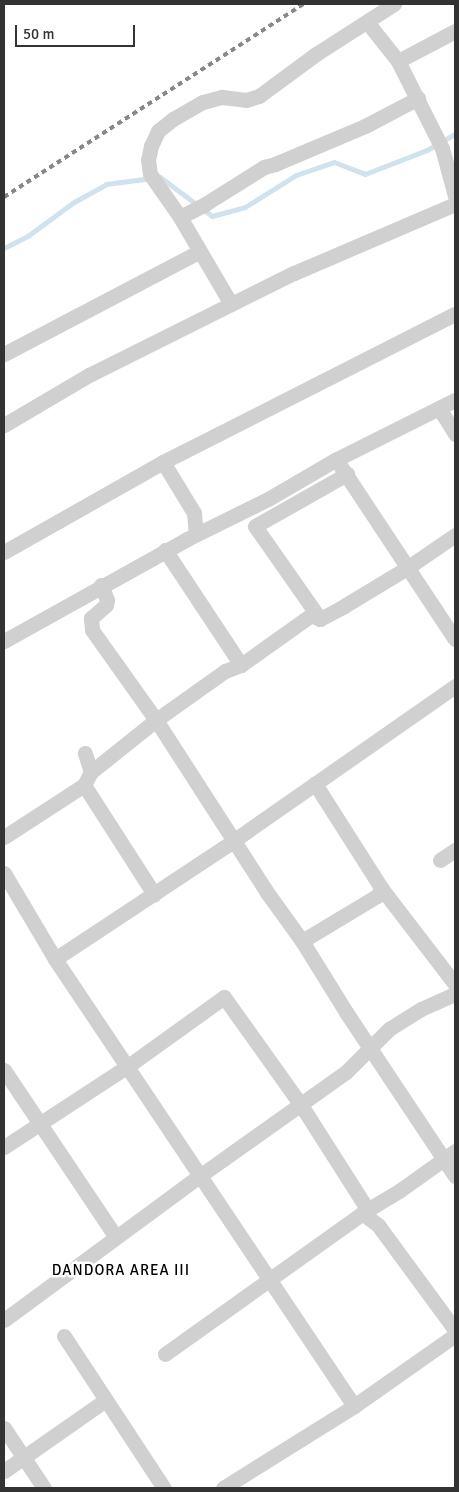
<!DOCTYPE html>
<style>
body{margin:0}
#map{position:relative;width:459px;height:1492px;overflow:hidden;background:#fff;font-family:Signika,sans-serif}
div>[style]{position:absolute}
.stream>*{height:5px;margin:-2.5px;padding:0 2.5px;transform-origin:2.5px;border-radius:2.5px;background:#cfe2ee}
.minor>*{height:15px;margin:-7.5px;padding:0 7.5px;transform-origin:7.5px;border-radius:7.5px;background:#d0d0d0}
.rail>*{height:4px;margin-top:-2px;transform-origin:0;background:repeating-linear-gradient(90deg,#888 0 5px,transparent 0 9px)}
span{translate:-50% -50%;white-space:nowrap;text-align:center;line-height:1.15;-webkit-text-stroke:5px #fff;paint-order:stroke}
.quarter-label{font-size:15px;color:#000;letter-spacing:1px}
.frame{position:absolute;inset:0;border:5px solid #333;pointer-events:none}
.scale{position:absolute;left:15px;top:25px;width:120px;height:22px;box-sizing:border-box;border:2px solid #333;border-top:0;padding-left:6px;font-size:15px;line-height:18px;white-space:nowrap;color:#333;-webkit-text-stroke:4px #fff;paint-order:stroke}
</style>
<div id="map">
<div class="stream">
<i style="left:4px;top:248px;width:28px;rotate:-27deg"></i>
<i style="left:29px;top:235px;width:56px;rotate:-36.3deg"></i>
<i style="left:74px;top:202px;width:37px;rotate:-29deg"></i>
<i style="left:106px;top:184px;width:54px;rotate:-7.4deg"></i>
<i style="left:160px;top:177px;width:65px;rotate:36.9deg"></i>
<i style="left:212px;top:216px;width:34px;rotate:-15deg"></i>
<i style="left:245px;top:207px;width:60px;rotate:-32.1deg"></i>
<i style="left:296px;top:175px;width:40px;rotate:-18.9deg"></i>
<i style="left:334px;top:162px;width:33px;rotate:21deg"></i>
<i style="left:365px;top:174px;width:66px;rotate:-21.2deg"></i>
<i style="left:427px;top:150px;width:32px;rotate:-30deg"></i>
</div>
<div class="minor">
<i style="left:367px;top:22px;width:50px;rotate:51.5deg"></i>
<i style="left:455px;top:31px;width:64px;rotate:152.2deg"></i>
<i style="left:398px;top:61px;width:97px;rotate:63.2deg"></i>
<i style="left:442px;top:148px;width:50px;rotate:74.8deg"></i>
<i style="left:180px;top:217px;width:28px;rotate:-27deg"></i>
<i style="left:205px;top:204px;width:70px;rotate:-32.1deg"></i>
<i style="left:264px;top:167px;width:11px;rotate:-15deg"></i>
<i style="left:275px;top:164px;width:98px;rotate:-22.9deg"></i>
<i style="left:365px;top:126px;width:60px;rotate:-27.8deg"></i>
<i style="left:231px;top:304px;width:101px;rotate:-120.4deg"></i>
<i style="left:180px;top:217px;width:52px;rotate:-124.9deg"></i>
<i style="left:150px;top:174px;width:14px;rotate:-98deg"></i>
<i style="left:148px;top:160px;width:14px;rotate:-78deg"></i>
<i style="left:151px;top:146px;width:17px;rotate:-65deg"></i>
<i style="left:158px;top:131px;width:19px;rotate:-39deg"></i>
<i style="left:173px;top:119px;width:34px;rotate:-30deg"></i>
<i style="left:203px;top:102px;width:20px;rotate:-15deg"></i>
<i style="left:222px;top:97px;width:24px;rotate:7deg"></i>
<i style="left:246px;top:100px;width:14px;rotate:-17deg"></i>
<i style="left:259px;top:96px;width:71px;rotate:-36.4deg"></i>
<i style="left:316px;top:54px;width:93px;rotate:-32.7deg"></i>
<i style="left:4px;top:354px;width:221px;rotate:-27.7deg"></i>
<i style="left:439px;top:408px;width:31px;rotate:58deg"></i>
<i style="left:4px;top:425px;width:99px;rotate:-30.5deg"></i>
<i style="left:89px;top:375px;width:229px;rotate:-26.5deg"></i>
<i style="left:294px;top:273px;width:175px;rotate:-23.2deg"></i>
<i style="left:163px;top:462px;width:60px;rotate:58.7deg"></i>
<i style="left:194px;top:513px;width:21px;rotate:85deg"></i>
<i style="left:341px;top:467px;width:206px;rotate:56.5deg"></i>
<i style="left:165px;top:550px;width:138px;rotate:56.5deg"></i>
<i style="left:4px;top:552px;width:183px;rotate:-29.5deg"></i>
<i style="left:163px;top:462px;width:327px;rotate:-26.9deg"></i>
<i style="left:101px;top:585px;width:16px;rotate:68deg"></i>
<i style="left:107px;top:600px;width:5px;rotate:101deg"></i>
<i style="left:106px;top:605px;width:20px;rotate:139deg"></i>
<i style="left:91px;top:618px;width:12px;rotate:85deg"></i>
<i style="left:92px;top:630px;width:110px;rotate:54.6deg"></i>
<i style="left:156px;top:720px;width:203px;rotate:57.2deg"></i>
<i style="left:266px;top:891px;width:62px;rotate:54.2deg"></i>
<i style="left:302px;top:941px;width:84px;rotate:58.2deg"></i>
<i style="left:346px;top:1012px;width:197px;rotate:56.4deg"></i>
<i style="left:320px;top:619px;width:113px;rotate:-125deg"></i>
<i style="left:255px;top:526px;width:106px;rotate:-29.5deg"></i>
<i style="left:4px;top:641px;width:210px;rotate:-29.1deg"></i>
<i style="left:187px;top:539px;width:90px;rotate:-26.3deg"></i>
<i style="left:268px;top:499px;width:78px;rotate:-30.2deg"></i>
<i style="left:335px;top:460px;width:134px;rotate:-26.6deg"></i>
<i style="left:91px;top:772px;width:83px;rotate:-38.7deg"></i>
<i style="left:156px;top:720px;width:85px;rotate:-35.4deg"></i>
<i style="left:225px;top:671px;width:17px;rotate:-21deg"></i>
<i style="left:241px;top:665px;width:86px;rotate:-35.5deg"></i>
<i style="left:311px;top:615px;width:10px;rotate:24deg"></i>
<i style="left:320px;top:619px;width:27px;rotate:-28deg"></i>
<i style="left:344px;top:606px;width:74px;rotate:-31.1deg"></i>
<i style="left:407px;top:568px;width:58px;rotate:-34.5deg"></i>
<i style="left:84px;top:785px;width:130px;rotate:57.3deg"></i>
<i style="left:4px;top:837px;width:95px;rotate:-33deg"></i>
<i style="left:84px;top:785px;width:15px;rotate:-62deg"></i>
<i style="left:91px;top:772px;width:20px;rotate:-108deg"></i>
<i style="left:440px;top:860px;width:18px;rotate:-34deg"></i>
<i style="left:4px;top:873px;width:100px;rotate:59.3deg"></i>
<i style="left:55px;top:959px;width:538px;rotate:56.22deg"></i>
<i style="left:382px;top:889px;width:120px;rotate:52.5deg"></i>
<i style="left:302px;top:941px;width:87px;rotate:-31deg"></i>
<i style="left:377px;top:896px;width:9px;rotate:-54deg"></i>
<i style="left:382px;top:889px;width:125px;rotate:-122.5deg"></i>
<i style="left:55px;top:959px;width:214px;rotate:-33.5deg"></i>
<i style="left:233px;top:841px;width:271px;rotate:-34.9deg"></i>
<i style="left:4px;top:1070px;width:201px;rotate:56.2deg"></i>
<i style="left:4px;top:1147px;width:148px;rotate:-33.2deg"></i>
<i style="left:128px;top:1066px;width:118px;rotate:-35.7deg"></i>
<i style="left:224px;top:997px;width:133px;rotate:54.5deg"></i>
<i style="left:301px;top:1105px;width:125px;rotate:57.5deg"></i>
<i style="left:362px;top:1213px;width:20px;rotate:37deg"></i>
<i style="left:378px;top:1225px;width:130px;rotate:53.7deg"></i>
<i style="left:4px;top:1320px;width:245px;rotate:-36.4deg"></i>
<i style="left:201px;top:1175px;width:178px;rotate:-35.4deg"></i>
<i style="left:346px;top:1072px;width:61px;rotate:-45deg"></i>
<i style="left:389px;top:1029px;width:38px;rotate:-32deg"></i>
<i style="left:421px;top:1009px;width:37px;rotate:-24deg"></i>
<i style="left:64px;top:1336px;width:182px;rotate:56.7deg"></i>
<i style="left:165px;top:1354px;width:244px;rotate:-35.5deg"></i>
<i style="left:364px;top:1212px;width:41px;rotate:-31deg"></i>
<i style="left:399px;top:1191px;width:69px;rotate:-35.5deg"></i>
<i style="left:4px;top:1428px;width:72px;rotate:56.3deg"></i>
<i style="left:4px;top:1471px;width:122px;rotate:-35deg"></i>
<i style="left:223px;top:1488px;width:155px;rotate:-32deg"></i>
<i style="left:354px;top:1406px;width:123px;rotate:-35.1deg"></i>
</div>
<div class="rail">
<i style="left:4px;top:197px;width:357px;rotate:-32.8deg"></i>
</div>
<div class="quarter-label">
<span style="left:121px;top:1271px">DANDORA AREA III</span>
</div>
<div class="frame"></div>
<div class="scale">50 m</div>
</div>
